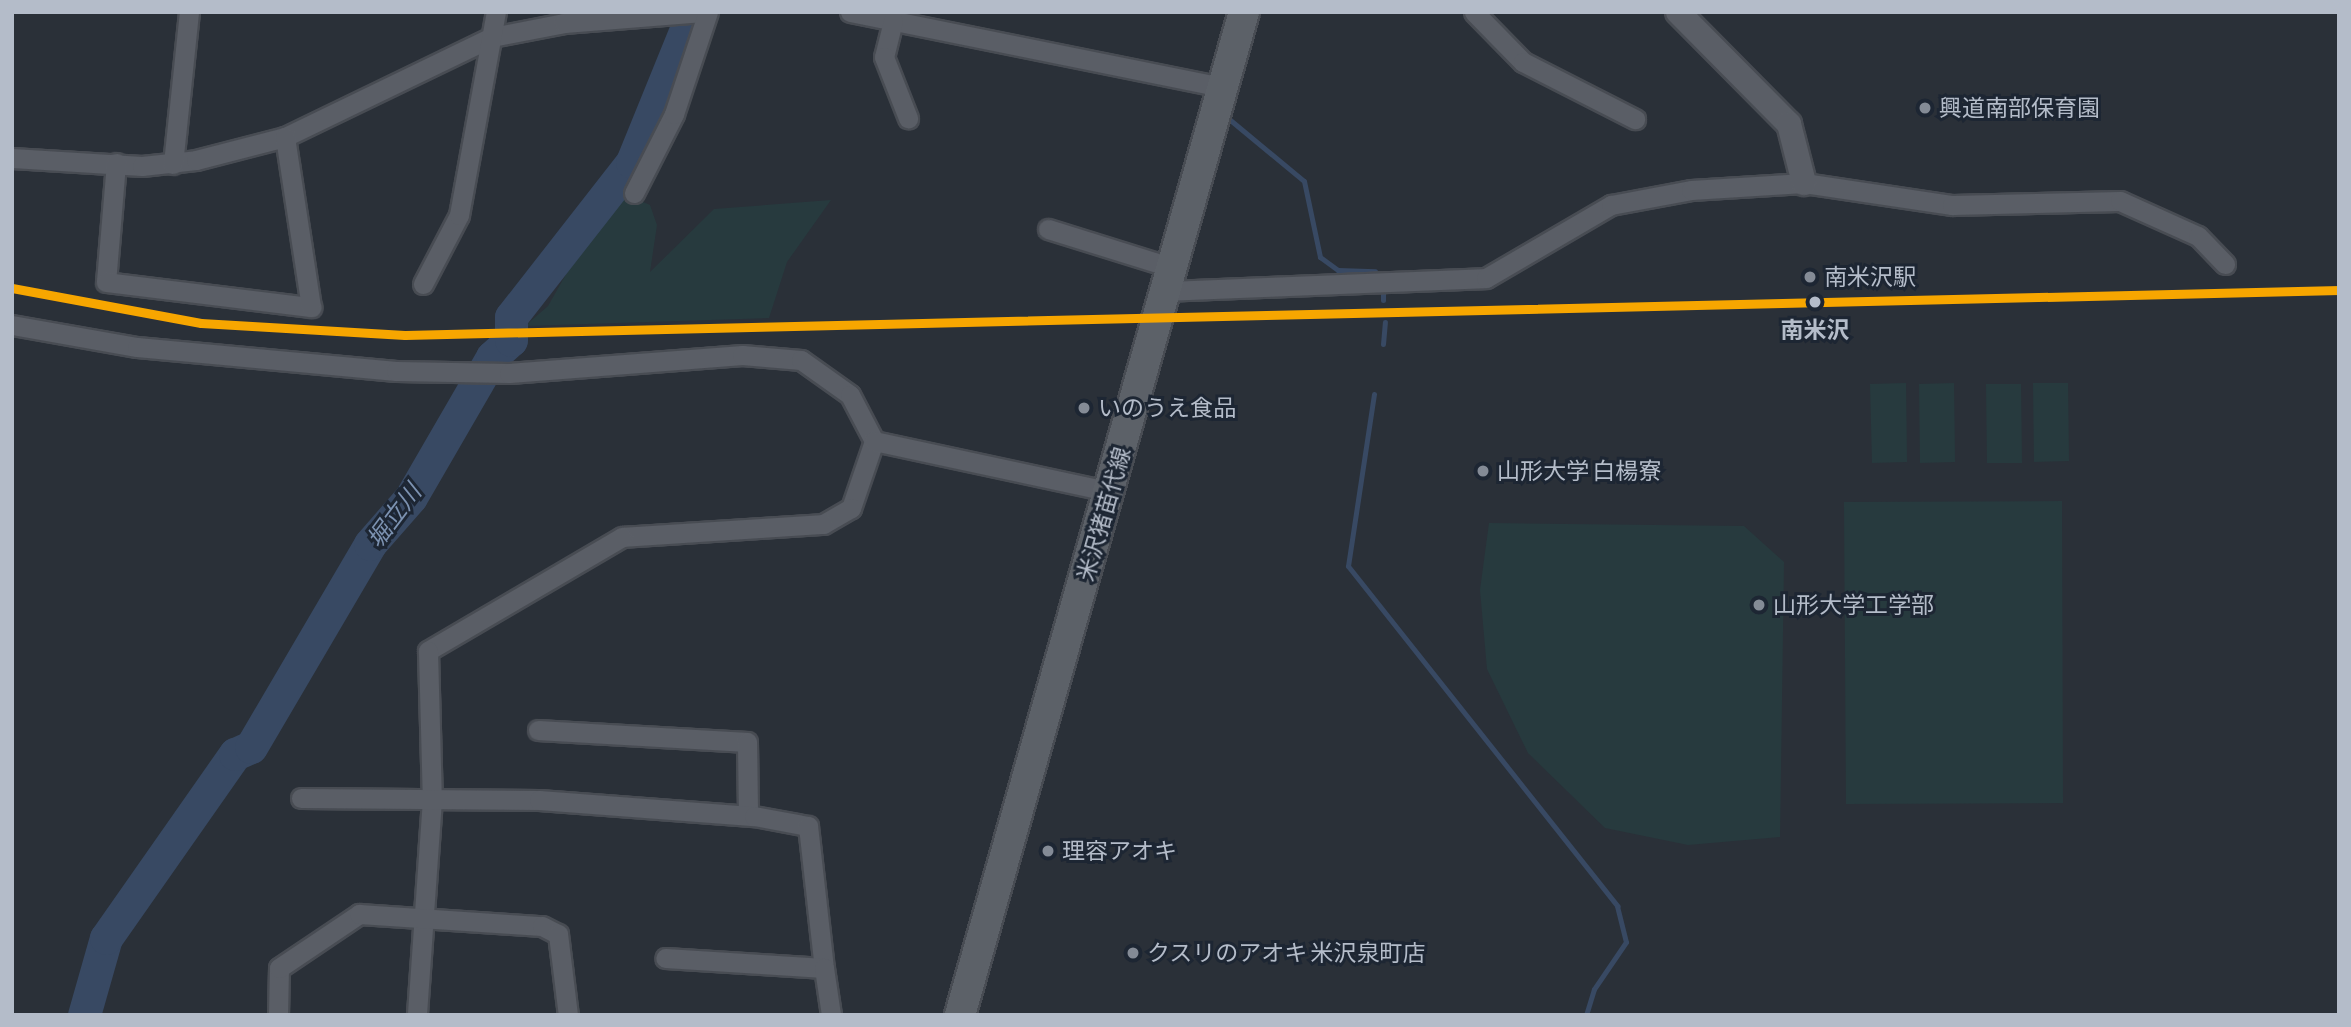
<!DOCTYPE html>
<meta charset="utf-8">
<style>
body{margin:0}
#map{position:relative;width:2351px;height:1027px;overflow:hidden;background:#2a3038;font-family:"Asap Condensed","Noto Sans JP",sans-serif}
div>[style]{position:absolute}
.green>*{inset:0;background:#273a3e}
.stream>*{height:5px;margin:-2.5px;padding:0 2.5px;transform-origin:2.5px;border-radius:2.5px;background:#384963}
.river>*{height:33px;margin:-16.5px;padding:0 16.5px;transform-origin:16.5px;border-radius:16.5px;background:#384963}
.roads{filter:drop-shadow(2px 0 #484c53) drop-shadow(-2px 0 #484c53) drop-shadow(0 2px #484c53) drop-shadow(0 -2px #484c53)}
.minor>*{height:19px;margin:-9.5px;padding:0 9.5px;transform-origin:9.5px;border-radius:9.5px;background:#5a5e66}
.tertiary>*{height:24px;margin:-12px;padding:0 12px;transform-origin:12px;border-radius:12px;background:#5a5e66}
.primary>*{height:30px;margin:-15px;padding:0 15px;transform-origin:15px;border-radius:15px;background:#5c6168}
.rail-1>*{height:9px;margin:-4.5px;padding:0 4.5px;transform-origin:4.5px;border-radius:4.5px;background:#f7a600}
.dots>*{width:19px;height:19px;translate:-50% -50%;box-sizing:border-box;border:4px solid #1d2633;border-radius:50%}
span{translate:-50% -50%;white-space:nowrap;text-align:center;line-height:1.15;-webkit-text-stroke:6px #1d2633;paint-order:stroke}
.poi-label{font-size:23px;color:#b4bcc9}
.left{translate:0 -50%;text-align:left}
.stop-label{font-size:23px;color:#b4bcc9;font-weight:700}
.street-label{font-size:23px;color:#b4bcc9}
.water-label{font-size:24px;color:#7c92b1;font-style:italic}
.frame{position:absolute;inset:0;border:14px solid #b4bcc9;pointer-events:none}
</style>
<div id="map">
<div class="green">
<i style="clip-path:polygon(629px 196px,650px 205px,657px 225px,650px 272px,714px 209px,831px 200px,787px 262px,769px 318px,525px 326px,548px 306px,603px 209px)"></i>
<i style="clip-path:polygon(1906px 383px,1907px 462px,1872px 463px,1870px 384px)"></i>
<i style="clip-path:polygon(1954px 383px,1955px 462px,1920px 463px,1919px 384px)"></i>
<i style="clip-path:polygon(2033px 383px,2068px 383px,2069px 461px,2034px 462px)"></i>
<i style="clip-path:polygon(1986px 384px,2021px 384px,2022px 463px,1987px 463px)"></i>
<i style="clip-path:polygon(2062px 501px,2063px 803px,1846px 804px,1844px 502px)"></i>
<i style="clip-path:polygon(1489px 523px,1744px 526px,1784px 562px,1780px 837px,1688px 845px,1605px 828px,1528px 753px,1487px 669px,1480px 590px)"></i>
</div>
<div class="stream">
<i style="left:1229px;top:119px;width:97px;rotate:39.6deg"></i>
<i style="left:1304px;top:181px;width:78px;rotate:78.1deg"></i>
<i style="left:1320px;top:257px;width:22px;rotate:36deg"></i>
<i style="left:1338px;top:270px;width:37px;rotate:2deg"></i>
<i style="left:1383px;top:293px;width:7px;rotate:90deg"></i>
<i style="left:1383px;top:344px;width:22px;rotate:-85deg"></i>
<i style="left:1374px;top:394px;width:174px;rotate:98.6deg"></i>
<i style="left:1348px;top:566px;width:434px;rotate:51.6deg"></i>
<i style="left:1617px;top:906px;width:37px;rotate:76deg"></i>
<i style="left:1626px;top:942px;width:57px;rotate:124.2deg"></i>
<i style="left:1594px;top:989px;width:27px;rotate:107deg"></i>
</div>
<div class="river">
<i style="left:84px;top:1015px;width:80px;rotate:-74.1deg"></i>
<i style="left:106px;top:938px;width:225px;rotate:-55deg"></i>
<i style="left:235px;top:754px;width:17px;rotate:-24deg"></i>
<i style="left:251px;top:747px;width:235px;rotate:-59.6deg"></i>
<i style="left:370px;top:544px;width:62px;rotate:-48.9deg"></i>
<i style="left:411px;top:497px;width:162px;rotate:-59.9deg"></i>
<i style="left:492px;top:357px;width:25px;rotate:-42deg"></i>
<i style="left:511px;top:340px;width:23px;rotate:-90deg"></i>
<i style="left:511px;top:317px;width:197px;rotate:-52deg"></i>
<i style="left:632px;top:162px;width:162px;rotate:-67.9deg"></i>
</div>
<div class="roads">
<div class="minor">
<i style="left:850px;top:12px;width:380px;rotate:11.4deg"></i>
<i style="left:1474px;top:12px;width:70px;rotate:45.6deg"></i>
<i style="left:1523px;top:62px;width:126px;rotate:27deg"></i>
<i style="left:893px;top:21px;width:37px;rotate:104deg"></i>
<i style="left:884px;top:57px;width:66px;rotate:68.5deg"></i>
<i style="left:12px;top:158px;width:130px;rotate:3.5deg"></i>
<i style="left:142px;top:166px;width:54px;rotate:-6.3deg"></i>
<i style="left:196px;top:160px;width:92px;rotate:-14.5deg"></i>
<i style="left:285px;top:137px;width:230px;rotate:-25.8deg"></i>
<i style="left:492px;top:37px;width:73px;rotate:-11deg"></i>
<i style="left:564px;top:23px;width:139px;rotate:-4.5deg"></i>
<i style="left:116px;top:163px;width:119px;rotate:94.8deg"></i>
<i style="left:106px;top:282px;width:207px;rotate:7deg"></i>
<i style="left:311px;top:307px;width:172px;rotate:-98.7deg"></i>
<i style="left:173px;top:164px;width:153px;rotate:-84deg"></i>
<i style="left:634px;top:193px;width:89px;rotate:-63.1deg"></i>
<i style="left:674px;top:114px;width:108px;rotate:-71.6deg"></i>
<i style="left:1048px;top:229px;width:131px;rotate:17.3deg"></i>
<i style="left:423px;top:284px;width:78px;rotate:-62.4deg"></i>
<i style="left:459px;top:215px;width:206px;rotate:-79.7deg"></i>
<i style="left:1166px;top:291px;width:320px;rotate:-2.3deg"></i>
<i style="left:1486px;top:278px;width:145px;rotate:-30.3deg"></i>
<i style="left:1611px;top:205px;width:81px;rotate:-10.6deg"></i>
<i style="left:1691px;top:190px;width:113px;rotate:-3.5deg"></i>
<i style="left:1804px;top:183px;width:150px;rotate:8.5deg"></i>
<i style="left:1952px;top:205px;width:168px;rotate:-1.4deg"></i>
<i style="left:2120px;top:201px;width:85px;rotate:24.2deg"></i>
<i style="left:2198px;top:236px;width:39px;rotate:46deg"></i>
<i style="left:12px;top:325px;width:127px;rotate:10deg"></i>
<i style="left:137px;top:347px;width:260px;rotate:5.3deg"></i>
<i style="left:396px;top:371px;width:113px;rotate:1deg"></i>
<i style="left:509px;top:373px;width:234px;rotate:-4.4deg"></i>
<i style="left:742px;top:355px;width:59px;rotate:4.8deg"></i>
<i style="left:801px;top:360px;width:60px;rotate:35.5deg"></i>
<i style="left:850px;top:395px;width:52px;rotate:62.4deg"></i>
<i style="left:874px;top:441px;width:71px;rotate:108.9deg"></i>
<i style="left:851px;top:508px;width:32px;rotate:150deg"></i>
<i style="left:823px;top:524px;width:201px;rotate:176.3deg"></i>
<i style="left:622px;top:537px;width:225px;rotate:149.6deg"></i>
<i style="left:428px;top:651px;width:148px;rotate:88.5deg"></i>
<i style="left:432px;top:799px;width:217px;rotate:94deg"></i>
<i style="left:874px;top:441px;width:242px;rotate:12.1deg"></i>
<i style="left:538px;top:730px;width:209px;rotate:3.3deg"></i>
<i style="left:747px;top:742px;width:73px;rotate:89.2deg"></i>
<i style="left:301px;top:798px;width:238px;rotate:0.5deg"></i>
<i style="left:539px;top:800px;width:216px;rotate:4.3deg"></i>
<i style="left:754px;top:816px;width:55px;rotate:10.5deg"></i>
<i style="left:808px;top:826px;width:143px;rotate:83.6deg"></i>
<i style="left:824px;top:968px;width:159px;rotate:-176.4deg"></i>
<i style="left:824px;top:968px;width:48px;rotate:81.5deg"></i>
<i style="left:278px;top:1015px;width:47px;rotate:-88.8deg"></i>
<i style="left:279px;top:968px;width:97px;rotate:-34deg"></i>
<i style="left:359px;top:914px;width:183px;rotate:3.8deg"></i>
<i style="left:542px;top:926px;width:18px;rotate:27deg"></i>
<i style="left:558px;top:934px;width:82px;rotate:83deg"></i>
</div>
<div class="tertiary">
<i style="left:1678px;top:12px;width:158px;rotate:45.3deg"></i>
<i style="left:1789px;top:124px;width:61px;rotate:75.7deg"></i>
</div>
<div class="primary">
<i style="left:960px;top:1015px;width:1042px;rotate:-74.19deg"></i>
</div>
</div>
<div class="rail-1">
<i style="left:12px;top:288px;width:192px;rotate:10.5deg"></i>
<i style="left:201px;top:323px;width:204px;rotate:3.4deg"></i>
<i style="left:405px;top:335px;width:1935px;rotate:-1.33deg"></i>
</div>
<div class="dots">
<i style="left:1925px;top:108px;background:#848b96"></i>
<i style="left:1810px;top:277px;background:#848b96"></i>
<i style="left:1815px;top:302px;background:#b4bcc9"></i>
<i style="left:1084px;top:408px;background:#848b96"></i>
<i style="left:1483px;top:471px;background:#848b96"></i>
<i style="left:1759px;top:605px;background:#848b96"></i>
<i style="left:1048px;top:851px;background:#848b96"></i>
<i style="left:1133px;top:953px;background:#848b96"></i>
</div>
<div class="poi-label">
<span class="left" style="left:1939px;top:108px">興道南部保育園</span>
<span class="left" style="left:1824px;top:277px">南米沢駅</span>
<span class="left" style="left:1098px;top:408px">いのうえ食品</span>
<span class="left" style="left:1497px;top:471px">山形大学 白楊寮</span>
<span class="left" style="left:1773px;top:605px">山形大学工学部</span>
<span class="left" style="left:1062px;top:851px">理容アオキ</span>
<span class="left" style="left:1147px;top:953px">クスリのアオキ 米沢泉町店</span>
</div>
<div class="stop-label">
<span style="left:1815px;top:330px">南米沢</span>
</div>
<div class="street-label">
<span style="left:1104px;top:514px;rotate:-74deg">米沢猪苗代線</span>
</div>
<div class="water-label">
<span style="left:394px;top:516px;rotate:-53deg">堀立川</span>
</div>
<div class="frame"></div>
</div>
